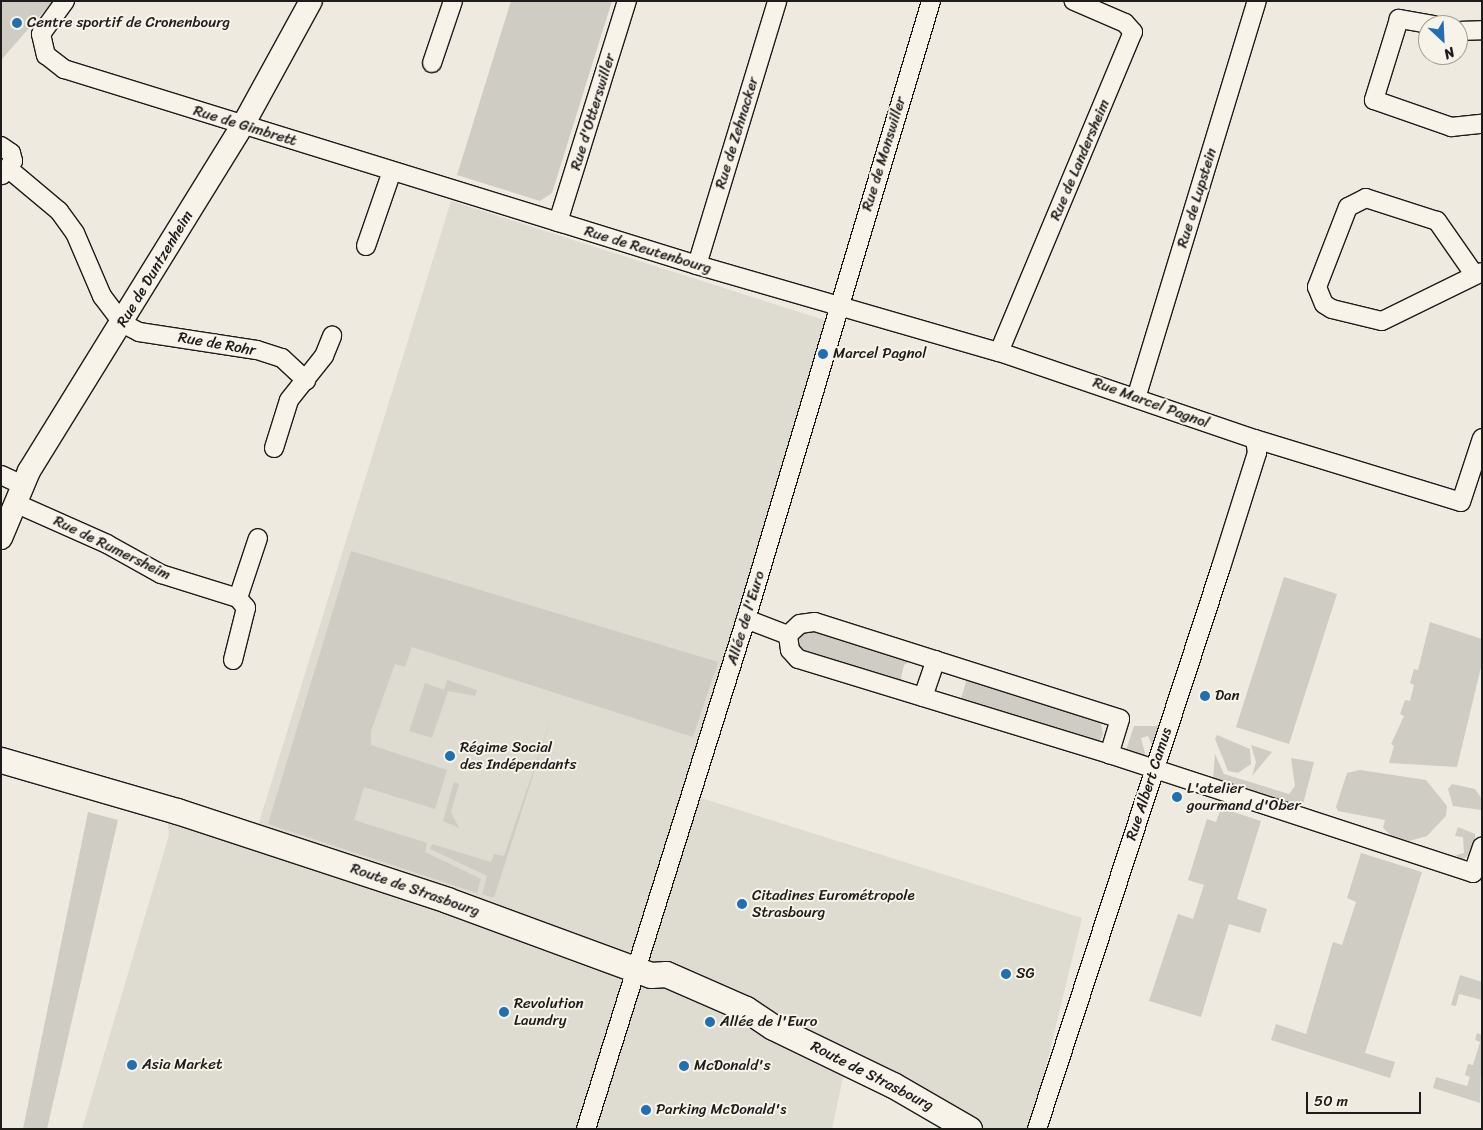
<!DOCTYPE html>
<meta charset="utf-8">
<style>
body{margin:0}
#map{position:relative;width:1483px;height:1130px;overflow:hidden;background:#eeeae0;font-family:Sriracha,sans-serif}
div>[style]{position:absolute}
.built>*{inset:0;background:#dedbd1}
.green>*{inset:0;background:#cfccc3}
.roads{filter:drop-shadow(1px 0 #1c1c1c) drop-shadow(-1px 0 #1c1c1c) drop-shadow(0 1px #1c1c1c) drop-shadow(0 -1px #1c1c1c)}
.minor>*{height:18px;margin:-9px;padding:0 9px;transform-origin:9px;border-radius:9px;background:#f7f3e8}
.tertiary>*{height:22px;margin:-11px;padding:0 11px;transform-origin:11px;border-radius:11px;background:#f7f3e8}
.secondary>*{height:25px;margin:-12.5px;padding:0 12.5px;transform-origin:12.5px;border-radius:12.5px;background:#f7f3e8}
.dots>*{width:14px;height:14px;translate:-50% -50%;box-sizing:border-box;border:2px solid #f7f3e8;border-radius:50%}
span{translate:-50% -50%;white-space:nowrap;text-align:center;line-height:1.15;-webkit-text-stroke:4px #f7f3e8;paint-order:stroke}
.poi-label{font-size:15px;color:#1c1c1c}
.left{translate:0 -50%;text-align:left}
.street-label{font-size:15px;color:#1c1c1c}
.frame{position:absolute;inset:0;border:2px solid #1c1c1c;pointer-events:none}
.north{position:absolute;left:1418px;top:15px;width:50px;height:50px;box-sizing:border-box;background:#f7f3e8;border:1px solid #9f9d96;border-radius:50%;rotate:155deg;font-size:14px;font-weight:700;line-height:20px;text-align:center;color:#1c1c1c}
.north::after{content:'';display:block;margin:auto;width:18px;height:22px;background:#1f6fb2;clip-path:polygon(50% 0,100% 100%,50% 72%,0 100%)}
.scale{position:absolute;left:1306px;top:1092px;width:115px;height:22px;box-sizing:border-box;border:2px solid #1c1c1c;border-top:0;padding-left:6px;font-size:15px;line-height:18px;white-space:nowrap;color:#1c1c1c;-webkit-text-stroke:4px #f7f3e8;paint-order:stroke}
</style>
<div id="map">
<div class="built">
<i style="clip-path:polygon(451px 201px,840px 325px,698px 797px,1082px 918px,1031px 1129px,948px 1129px,845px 1068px,832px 1129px,82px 1129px,169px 835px,165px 803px,257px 829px)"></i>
</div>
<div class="green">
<i style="clip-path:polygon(1px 1px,53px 1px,1px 60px)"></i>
<i style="clip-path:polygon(511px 1px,612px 1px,552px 193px,540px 201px,457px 175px)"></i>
<i style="clip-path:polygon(351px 551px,718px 662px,693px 737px,412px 647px,405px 667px,395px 664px,371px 731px,371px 745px,447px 770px,435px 809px,364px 787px,354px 820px,427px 843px,425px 852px,481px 879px,477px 893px,268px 824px)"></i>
<i style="clip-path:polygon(1284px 577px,1337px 594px,1289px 744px,1236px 727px)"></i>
<i style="clip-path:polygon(1430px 622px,1482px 639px,1482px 663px,1457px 767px,1389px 763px,1394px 746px,1391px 744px,1404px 716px,1400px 714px,1405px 700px,1410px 701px,1414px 685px,1410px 683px,1414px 669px,1418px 670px)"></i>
<i style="clip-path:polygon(809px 627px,914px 659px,904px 665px,901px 678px,906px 685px,798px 652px,797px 639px)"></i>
<i style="clip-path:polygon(968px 675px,1100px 719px,1103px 734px,1099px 742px,960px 702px)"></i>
<i style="clip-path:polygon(447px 680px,477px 690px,475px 696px,448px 691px,432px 738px,409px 731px,425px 683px,444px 690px)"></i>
<i style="clip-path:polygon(551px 719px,494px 898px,482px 894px,487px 876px,430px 849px,432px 844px,491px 862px,494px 854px,504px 856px)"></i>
<i style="clip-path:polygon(1134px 726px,1161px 726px,1153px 748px,1148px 736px,1141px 738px,1147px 761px,1125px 753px)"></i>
<i style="clip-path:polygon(1217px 735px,1250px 749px,1251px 764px,1238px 773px,1228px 771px,1215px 739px)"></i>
<i style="clip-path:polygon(1251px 745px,1272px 752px,1252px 776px,1256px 762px)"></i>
<i style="clip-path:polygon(1215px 754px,1224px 774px,1289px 794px,1295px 786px,1291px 758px,1314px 762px,1302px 808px,1213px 780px)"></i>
<i style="clip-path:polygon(1360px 770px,1426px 780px,1447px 806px,1446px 816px,1427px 836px,1409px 841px,1393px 837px,1383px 828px,1385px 820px,1338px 811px,1336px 807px,1347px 773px)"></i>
<i style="clip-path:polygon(454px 782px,459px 784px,451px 812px,459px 828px,443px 821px)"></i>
<i style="clip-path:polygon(1452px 784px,1475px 789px,1482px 799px,1482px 816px,1481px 810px,1453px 806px,1448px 789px)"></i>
<i style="clip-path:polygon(1221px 808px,1261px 821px,1237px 899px,1267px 909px,1260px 933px,1229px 924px,1201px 1017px,1149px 1001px,1178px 914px,1193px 919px,1204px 885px,1188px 880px,1207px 819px,1216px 822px)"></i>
<i style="clip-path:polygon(88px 812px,118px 820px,47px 1129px,23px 1129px)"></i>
<i style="clip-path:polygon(1458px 827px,1475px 834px,1475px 850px,1461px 861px,1456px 855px,1464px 853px,1463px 837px,1455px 836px)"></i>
<i style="clip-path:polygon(1361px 853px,1422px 872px,1365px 1053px,1395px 1062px,1390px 1078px,1271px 1040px,1276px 1024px,1306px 1034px,1333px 942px,1342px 945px,1356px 902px,1347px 898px)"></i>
<i style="clip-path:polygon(1460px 975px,1482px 982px,1482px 1000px,1459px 994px,1456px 1006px,1451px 1005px)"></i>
<i style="clip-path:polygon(1477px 1033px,1482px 1035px,1480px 1103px,1433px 1088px,1436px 1077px,1467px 1086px,1470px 1077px,1465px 1075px,1468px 1064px,1473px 1065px,1480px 1042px,1475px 1040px)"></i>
</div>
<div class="roads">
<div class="minor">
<i style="left:65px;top:1px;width:41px;rotate:126deg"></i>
<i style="left:41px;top:34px;width:22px;rotate:77deg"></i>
<i style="left:46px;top:55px;width:23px;rotate:38deg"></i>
<i style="left:64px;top:69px;width:663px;rotate:17.2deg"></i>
<i style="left:697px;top:265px;width:314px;rotate:16.1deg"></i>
<i style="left:999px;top:352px;width:270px;rotate:18.8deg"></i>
<i style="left:1255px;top:439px;width:215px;rotate:17deg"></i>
<i style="left:1461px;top:502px;width:67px;rotate:-71.8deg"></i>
<i style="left:1434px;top:25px;width:36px;rotate:-170deg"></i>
<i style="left:1399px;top:19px;width:85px;rotate:107.2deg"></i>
<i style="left:1374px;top:100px;width:82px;rotate:19.3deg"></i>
<i style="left:1451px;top:127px;width:31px;rotate:-6deg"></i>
<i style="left:1458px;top:31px;width:24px;rotate:-2deg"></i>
<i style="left:432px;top:63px;width:65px;rotate:-71.3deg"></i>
<i style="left:1px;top:146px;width:12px;rotate:35deg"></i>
<i style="left:11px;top:153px;width:8px;rotate:76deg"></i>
<i style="left:13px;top:161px;width:18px;rotate:128deg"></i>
<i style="left:10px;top:170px;width:64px;rotate:39.9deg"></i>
<i style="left:59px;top:211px;width:27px;rotate:54deg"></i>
<i style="left:75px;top:233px;width:69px;rotate:66.8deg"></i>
<i style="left:102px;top:296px;width:34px;rotate:53deg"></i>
<i style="left:122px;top:323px;width:19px;rotate:28deg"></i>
<i style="left:139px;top:332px;width:119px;rotate:8.7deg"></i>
<i style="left:257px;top:350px;width:26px;rotate:18deg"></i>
<i style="left:282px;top:358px;width:33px;rotate:43deg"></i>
<i style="left:558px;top:222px;width:232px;rotate:-72.7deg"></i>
<i style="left:366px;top:246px;width:79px;rotate:-70.9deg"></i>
<i style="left:697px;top:265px;width:276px;rotate:-73.1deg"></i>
<i style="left:1474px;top:274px;width:65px;rotate:-124.9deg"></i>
<i style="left:1437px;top:221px;width:75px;rotate:-162.1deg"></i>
<i style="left:1366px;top:198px;width:20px;rotate:153deg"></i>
<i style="left:1348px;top:207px;width:86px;rotate:111.2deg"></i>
<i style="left:1317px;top:287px;width:18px;rotate:68deg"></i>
<i style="left:1324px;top:304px;width:9px;rotate:32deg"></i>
<i style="left:1332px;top:309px;width:51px;rotate:13.5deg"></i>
<i style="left:1382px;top:321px;width:111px;rotate:-26.1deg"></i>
<i style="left:999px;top:352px;width:347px;rotate:-67.3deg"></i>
<i style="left:1133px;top:32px;width:12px;rotate:-132deg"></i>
<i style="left:1125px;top:23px;width:56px;rotate:-156.7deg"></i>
<i style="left:1137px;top:395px;width:412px;rotate:-73.1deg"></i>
<i style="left:274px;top:448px;width:50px;rotate:-72.6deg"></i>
<i style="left:289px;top:400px;width:56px;rotate:-51.5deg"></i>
<i style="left:324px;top:356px;width:22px;rotate:-68deg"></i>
<i style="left:1px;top:475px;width:23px;rotate:25deg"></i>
<i style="left:15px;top:503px;width:101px;rotate:24deg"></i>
<i style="left:107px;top:544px;width:62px;rotate:29.1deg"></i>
<i style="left:161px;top:574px;width:81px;rotate:17.3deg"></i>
<i style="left:238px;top:598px;width:63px;rotate:-71.6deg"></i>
<i style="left:746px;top:619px;width:45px;rotate:20.9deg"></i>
<i style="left:815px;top:622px;width:320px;rotate:17.6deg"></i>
<i style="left:1120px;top:719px;width:37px;rotate:107deg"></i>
<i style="left:1109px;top:754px;width:325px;rotate:-163deg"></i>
<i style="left:798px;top:659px;width:12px;rotate:-132deg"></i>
<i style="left:790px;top:650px;width:15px;rotate:-98deg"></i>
<i style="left:788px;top:635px;width:16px;rotate:-43deg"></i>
<i style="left:800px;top:624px;width:15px;rotate:-8deg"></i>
<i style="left:233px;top:660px;width:54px;rotate:-76deg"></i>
<i style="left:246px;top:608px;width:13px;rotate:-129deg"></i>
<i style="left:923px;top:697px;width:39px;rotate:-71deg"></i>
<i style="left:1109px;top:754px;width:383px;rotate:18.1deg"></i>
<i style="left:1473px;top:873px;width:28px;rotate:-71deg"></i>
<i style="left:586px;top:1129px;width:535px;rotate:-72.58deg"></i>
<i style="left:746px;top:619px;width:645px;rotate:-73.33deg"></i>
<i style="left:1037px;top:1129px;width:591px;rotate:-71.87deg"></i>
<i style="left:1221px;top:567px;width:120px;rotate:-72.5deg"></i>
<i style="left:1257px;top:453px;width:14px;rotate:-98deg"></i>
</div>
<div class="tertiary">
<i style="left:1px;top:538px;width:73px;rotate:-67.3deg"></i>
<i style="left:29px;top:471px;width:407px;rotate:-58.3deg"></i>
<i style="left:243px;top:125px;width:141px;rotate:-61.3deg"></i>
</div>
<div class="secondary">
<i style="left:1px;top:760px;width:183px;rotate:16.2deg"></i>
<i style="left:177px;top:811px;width:284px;rotate:18.2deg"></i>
<i style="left:447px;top:900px;width:217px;rotate:20.2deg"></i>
<i style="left:651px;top:975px;width:15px;rotate:-4deg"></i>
<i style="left:666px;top:974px;width:87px;rotate:23.6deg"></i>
<i style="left:746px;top:1009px;width:32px;rotate:34deg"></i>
<i style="left:773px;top:1027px;width:133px;rotate:25.8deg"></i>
<i style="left:893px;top:1085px;width:88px;rotate:30.1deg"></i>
</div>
</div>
<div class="dots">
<i style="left:17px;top:23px;background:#1f6fb2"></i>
<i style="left:823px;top:354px;background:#1f6fb2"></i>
<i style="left:1205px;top:696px;background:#1f6fb2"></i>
<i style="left:450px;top:756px;background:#1f6fb2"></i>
<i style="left:1177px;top:797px;background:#1f6fb2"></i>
<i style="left:742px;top:904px;background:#1f6fb2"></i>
<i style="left:1006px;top:974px;background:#1f6fb2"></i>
<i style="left:504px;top:1012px;background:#1f6fb2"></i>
<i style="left:710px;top:1022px;background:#1f6fb2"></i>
<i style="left:132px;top:1065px;background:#1f6fb2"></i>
<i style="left:684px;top:1066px;background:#1f6fb2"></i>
<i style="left:646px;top:1110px;background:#1f6fb2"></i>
</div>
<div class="poi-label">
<span class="left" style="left:27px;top:23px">Centre sportif de Cronenbourg</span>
<span class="left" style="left:833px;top:354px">Marcel Pagnol</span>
<span class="left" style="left:1215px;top:696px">Dan</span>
<span class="left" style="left:460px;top:756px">Régime Social<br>des Indépendants</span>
<span class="left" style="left:1187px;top:797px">L'atelier<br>gourmand d'Ober</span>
<span class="left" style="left:752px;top:904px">Citadines Eurométropole<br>Strasbourg</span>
<span class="left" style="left:1016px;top:974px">SG</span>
<span class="left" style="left:514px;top:1012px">Revolution<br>Laundry</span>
<span class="left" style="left:720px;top:1022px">Allée de l'Euro</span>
<span class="left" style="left:142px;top:1065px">Asia Market</span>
<span class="left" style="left:694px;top:1066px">McDonald's</span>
<span class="left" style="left:656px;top:1110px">Parking McDonald's</span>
</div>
<div class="street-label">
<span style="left:593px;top:112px;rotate:-73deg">Rue d'Otterswiller</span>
<span style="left:245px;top:126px;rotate:17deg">Rue de Gimbrett</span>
<span style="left:737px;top:133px;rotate:-73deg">Rue de Zehnacker</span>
<span style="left:884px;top:154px;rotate:-73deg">Rue de Monswiller</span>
<span style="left:1080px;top:160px;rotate:-67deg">Rue de Landersheim</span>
<span style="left:1197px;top:198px;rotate:-73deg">Rue de Lupstein</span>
<span style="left:648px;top:250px;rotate:17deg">Rue de Reutenbourg</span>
<span style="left:155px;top:269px;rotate:-59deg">Rue de Duntzenheim</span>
<span style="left:217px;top:344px;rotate:10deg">Rue de Rohr</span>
<span style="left:1151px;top:403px;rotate:20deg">Rue Marcel Pagnol</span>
<span style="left:112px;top:548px;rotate:26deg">Rue de Rumersheim</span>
<span style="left:746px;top:618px;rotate:-73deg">Allée de l'Euro</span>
<span style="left:1149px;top:784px;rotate:-72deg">Rue Albert Camus</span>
<span style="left:415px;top:890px;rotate:19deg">Route de Strasbourg</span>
<span style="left:872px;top:1076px;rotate:27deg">Route de Strasbourg</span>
</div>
<div class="frame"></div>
<div class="north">N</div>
<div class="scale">50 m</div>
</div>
